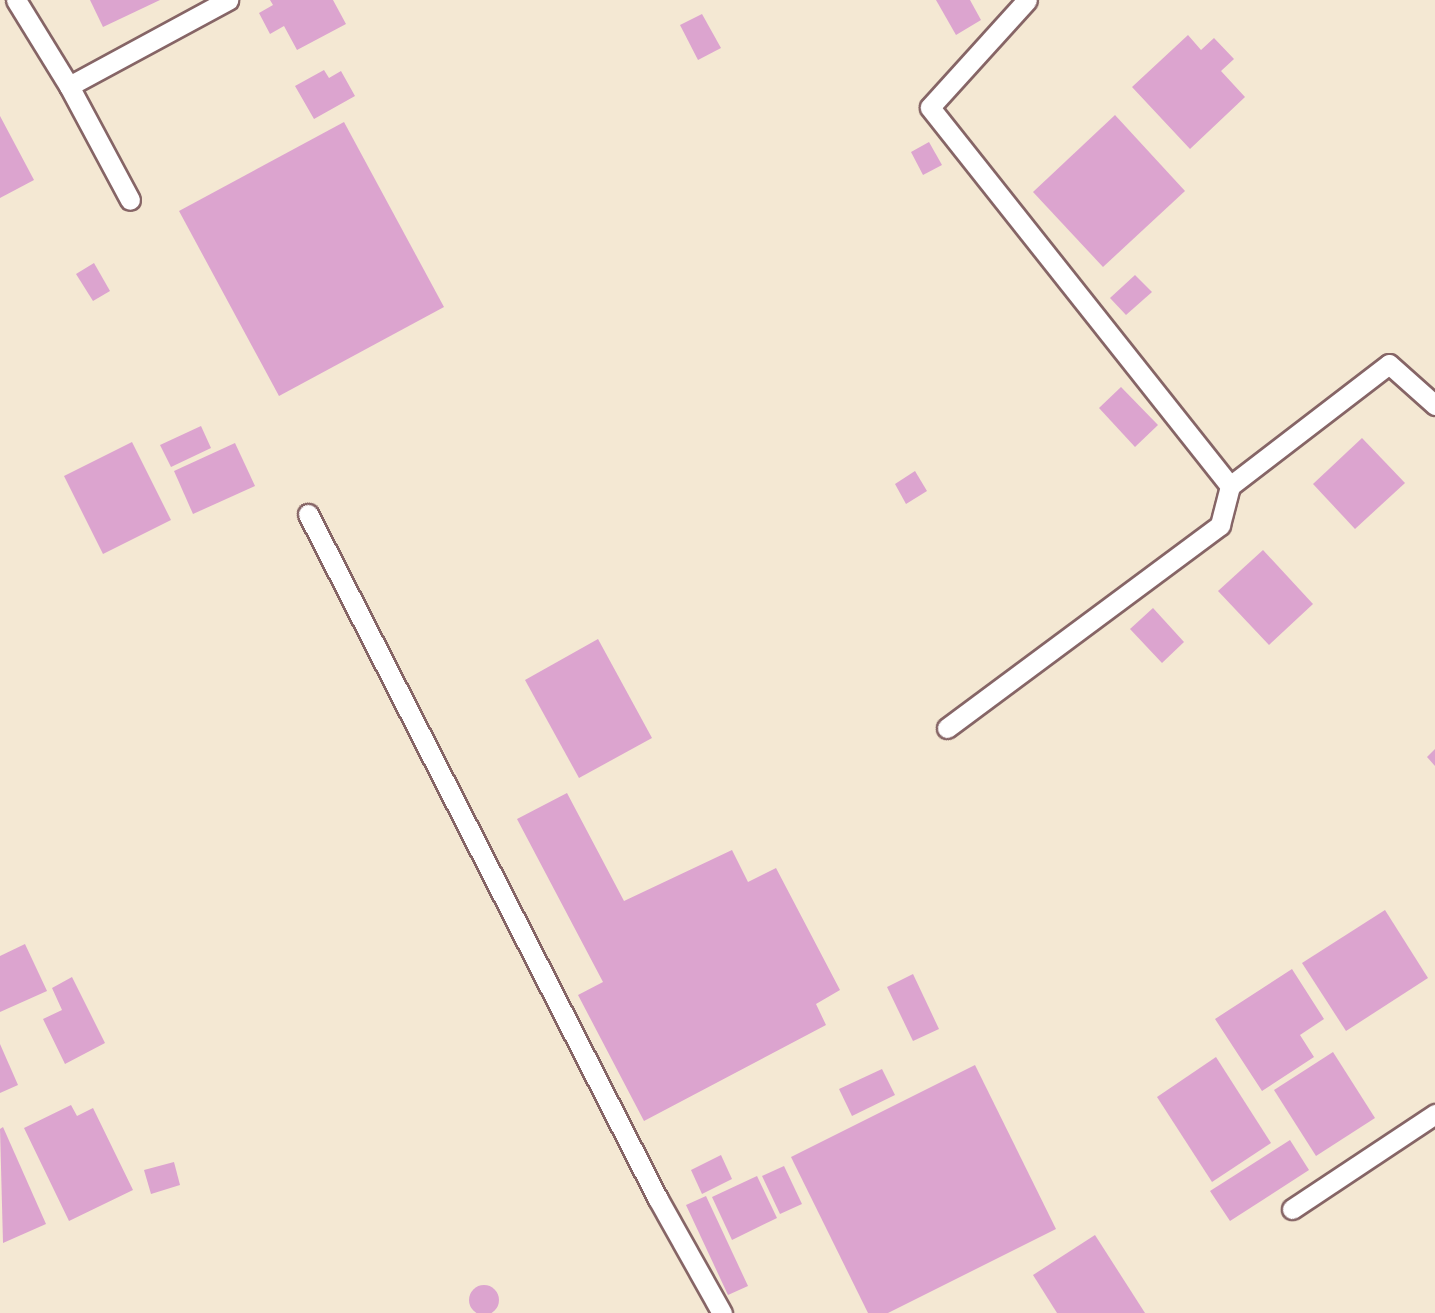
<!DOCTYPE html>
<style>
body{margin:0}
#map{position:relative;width:1435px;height:1313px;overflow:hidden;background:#f4e8d3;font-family:Mynerve,sans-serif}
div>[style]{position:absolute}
.building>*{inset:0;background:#dca4cf}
.round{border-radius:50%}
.roads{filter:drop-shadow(2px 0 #866566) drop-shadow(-2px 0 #866566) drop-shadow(0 2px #866566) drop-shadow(0 -2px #866566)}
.lane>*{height:19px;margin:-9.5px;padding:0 9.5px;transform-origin:9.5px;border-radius:9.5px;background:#fff}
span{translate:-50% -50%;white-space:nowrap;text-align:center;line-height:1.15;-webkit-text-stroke:5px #f7f3e8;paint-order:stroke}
</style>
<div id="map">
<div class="building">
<i style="clip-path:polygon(90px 0,160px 0,103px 27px)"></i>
<i style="clip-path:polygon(270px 0,333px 0,346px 24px,297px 50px,284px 26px,270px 34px,259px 13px,273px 5px)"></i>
<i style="clip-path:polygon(936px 0,970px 0,981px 20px,956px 35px)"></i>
<i style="clip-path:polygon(702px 14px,721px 48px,698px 60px,680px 25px)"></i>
<i style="clip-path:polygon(1188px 35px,1201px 50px,1214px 38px,1234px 59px,1221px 71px,1245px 97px,1190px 149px,1132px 87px)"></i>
<i style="clip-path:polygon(324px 70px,329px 78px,341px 71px,355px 96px,314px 119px,295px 86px)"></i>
<i style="clip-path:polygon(1115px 115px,1185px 191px,1103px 267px,1033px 192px)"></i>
<i style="clip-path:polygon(0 116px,34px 180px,0 198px)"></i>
<i style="clip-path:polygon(344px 122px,444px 307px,279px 396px,179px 211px)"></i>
<i style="clip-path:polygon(929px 142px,942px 165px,923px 175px,911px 152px)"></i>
<i style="clip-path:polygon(94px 263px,110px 291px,93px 301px,76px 274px)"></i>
<i style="clip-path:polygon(1135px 275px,1152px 292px,1126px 315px,1110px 298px)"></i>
<i style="clip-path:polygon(1121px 387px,1158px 425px,1135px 447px,1099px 408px)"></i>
<i style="clip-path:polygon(201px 426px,211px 448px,171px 467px,160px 445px)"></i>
<i style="clip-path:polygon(1362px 438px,1405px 483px,1355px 529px,1313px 484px)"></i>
<i style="clip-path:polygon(132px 442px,171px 520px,103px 554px,64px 476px)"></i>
<i style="clip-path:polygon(235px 443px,255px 486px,193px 514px,174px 471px)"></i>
<i style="clip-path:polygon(915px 471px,927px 491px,906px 504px,895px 484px)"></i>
<i style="clip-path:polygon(1263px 550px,1313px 604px,1269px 645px,1218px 591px)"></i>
<i style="clip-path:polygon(1153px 608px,1184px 642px,1162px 663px,1130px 629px)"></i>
<i style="clip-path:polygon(598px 639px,652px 738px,579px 778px,525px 680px)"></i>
<i style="clip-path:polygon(1435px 749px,1435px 766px,1427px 757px)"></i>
<i style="clip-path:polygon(567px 793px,624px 901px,732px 850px,748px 882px,776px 868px,840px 990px,816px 1004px,826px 1025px,644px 1121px,578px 995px,603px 982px,517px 819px)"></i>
<i style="clip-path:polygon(1385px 910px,1428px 978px,1346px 1031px,1302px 963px)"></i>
<i style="clip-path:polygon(25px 944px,47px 991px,0 1012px,0 956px)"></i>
<i style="clip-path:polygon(1292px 969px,1324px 1019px,1300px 1035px,1314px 1057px,1262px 1091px,1215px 1019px)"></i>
<i style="clip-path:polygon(913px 974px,939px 1029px,913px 1041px,887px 987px)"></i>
<i style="clip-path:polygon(72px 977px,105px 1043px,65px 1064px,43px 1019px,62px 1010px,52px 988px)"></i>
<i style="clip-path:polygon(0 1044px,18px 1085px,0 1093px)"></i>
<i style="clip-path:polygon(1333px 1052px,1375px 1118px,1316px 1156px,1274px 1090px)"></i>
<i style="clip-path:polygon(1216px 1057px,1271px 1143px,1212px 1182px,1157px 1097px)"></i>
<i style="clip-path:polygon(975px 1065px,1056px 1229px,888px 1313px,868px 1313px,791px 1157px)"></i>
<i style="clip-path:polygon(882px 1069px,895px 1095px,852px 1116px,839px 1089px)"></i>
<i style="clip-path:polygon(71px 1105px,77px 1116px,93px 1108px,133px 1190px,69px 1221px,24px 1128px)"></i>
<i style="clip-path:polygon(3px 1127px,46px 1224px,3px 1243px,0 1129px)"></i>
<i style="clip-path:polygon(1290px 1140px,1309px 1170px,1230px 1221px,1210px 1191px)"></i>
<i style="clip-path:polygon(721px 1155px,732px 1179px,702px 1194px,691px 1170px)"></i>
<i style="clip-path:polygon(174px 1162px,180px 1185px,151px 1194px,144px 1170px)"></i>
<i style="clip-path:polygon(784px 1166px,802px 1204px,780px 1214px,762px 1176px)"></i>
<i style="clip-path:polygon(757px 1176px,777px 1218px,732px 1240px,712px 1197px)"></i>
<i style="clip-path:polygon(706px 1196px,748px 1286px,728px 1295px,686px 1205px)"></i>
<i style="clip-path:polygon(1095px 1235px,1145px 1313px,1057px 1313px,1033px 1275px)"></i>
<i class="round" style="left:469px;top:1285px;width:30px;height:30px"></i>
</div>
<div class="roads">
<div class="lane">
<i style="left:16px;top:0;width:101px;rotate:58.4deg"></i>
<i style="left:69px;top:86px;width:129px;rotate:61.8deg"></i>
<i style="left:69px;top:86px;width:181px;rotate:-28.4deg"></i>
<i style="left:1230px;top:486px;width:200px;rotate:-37.5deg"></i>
<i style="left:1389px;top:364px;width:62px;rotate:41.7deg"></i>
<i style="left:308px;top:514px;width:769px;rotate:62.94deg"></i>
<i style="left:658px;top:1199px;width:131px;rotate:60.7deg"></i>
<i style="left:947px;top:728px;width:340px;rotate:-36.6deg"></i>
<i style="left:1220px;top:525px;width:40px;rotate:-75.6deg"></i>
<i style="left:1230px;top:486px;width:483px;rotate:-128.4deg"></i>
<i style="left:930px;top:107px;width:144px;rotate:-47.8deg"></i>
<i style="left:1292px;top:1209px;width:172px;rotate:-33.6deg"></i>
</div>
</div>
</div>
